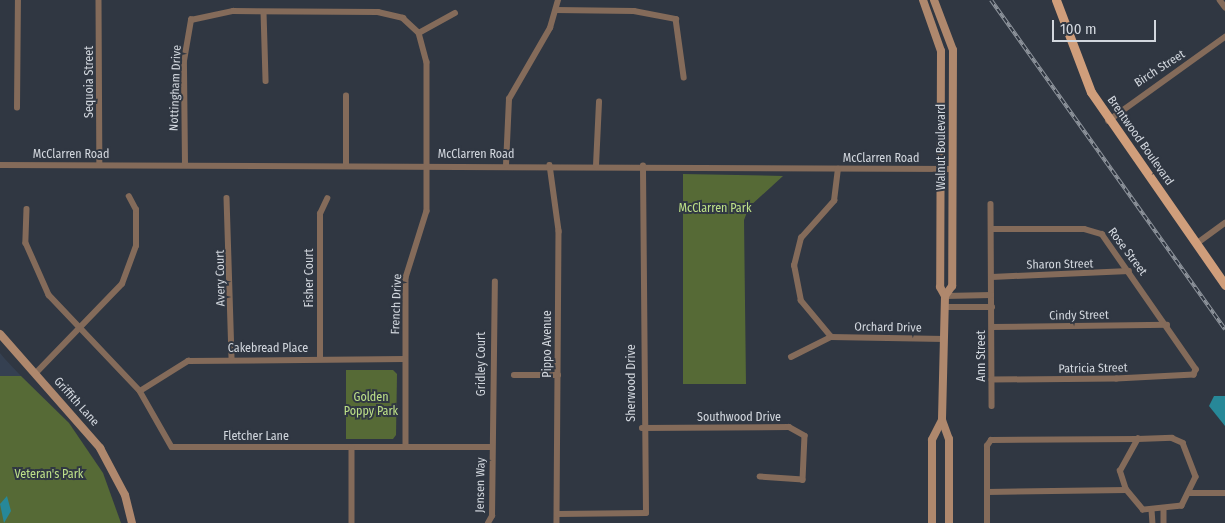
<!DOCTYPE html>
<style>
body{margin:0}
#map{position:relative;width:1225px;height:523px;overflow:hidden;background:#303742;font-family:"Fira Sans Condensed",sans-serif}
div>[style]{position:absolute}
.built>*{inset:0;background:#354051}
.green>*{inset:0;background:#566a36}
.water>*{inset:0;background:#278898}
.street>*{height:5.5px;margin:-2.75px;padding:0 2.75px;transform-origin:2.75px;border-radius:2.75px;background:#846b5a}
.secondary>*{height:8px;margin:-4px;padding:0 4px;transform-origin:4px;border-radius:4px;background:#af886d}
.primary>*{height:9px;margin:-4.5px;padding:0 4.5px;transform-origin:4.5px;border-radius:4.5px;background:#d09e7b}
.rail>*{height:4px;margin-top:-2px;transform-origin:0;background:repeating-linear-gradient(90deg,#303742 0 5.5px,#8e949c 0 11px);box-sizing:border-box;border-block:1px solid #8e949c}
span{translate:-50% -50%;white-space:nowrap;text-align:center;line-height:1.15;-webkit-text-stroke:4px #303742;paint-order:stroke}
.street-label{font-size:12px;color:#d2d7de}
.park-label{font-size:12px;color:#bde088}
.scale{position:absolute;left:1052px;top:20px;width:104px;height:22px;box-sizing:border-box;border:2px solid #d2d7de;border-top:0;padding-left:6px;font-size:15px;line-height:18px;white-space:nowrap;color:#d2d7de;-webkit-text-stroke:4px #303742;paint-order:stroke}
</style>
<div id="map">
<div class="built">
<i style="clip-path:polygon(0 353px,5px 359px,21px 376px,0 376px)"></i>
</div>
<div class="green">
<i style="clip-path:polygon(683px 174px,783px 176px,749px 207px,744px 220px,746px 384px,683px 384px)"></i>
<i style="clip-path:polygon(346px 370px,393px 370px,397px 374px,396px 435px,393px 439px,346px 439px)"></i>
<i style="clip-path:polygon(0 376px,21px 376px,69px 423px,103px 473px,121px 523px,0 523px)"></i>
</div>
<div class="water">
<i style="clip-path:polygon(1214px 396px,1225px 396px,1225px 426px,1209px 406px)"></i>
<i style="clip-path:polygon(7px 496px,11px 511px,4px 523px,0 504px)"></i>
</div>
<div class="street">
<i style="left:99px;top:0;width:165px;rotate:89.7deg"></i>
<i style="left:1220px;top:0;width:9px;rotate:54deg"></i>
<i style="left:556px;top:10px;width:78px;rotate:0.7deg"></i>
<i style="left:634px;top:11px;width:43px;rotate:10.8deg"></i>
<i style="left:676px;top:19px;width:59px;rotate:82.1deg"></i>
<i style="left:264px;top:12px;width:69px;rotate:88.3deg"></i>
<i style="left:419px;top:33px;width:41px;rotate:-29.1deg"></i>
<i style="left:17px;top:108px;width:108px;rotate:-89.5deg"></i>
<i style="left:1108px;top:121px;width:144px;rotate:-35.7deg"></i>
<i style="left:0;top:165px;width:952px;rotate:0.24deg"></i>
<i style="left:185px;top:165px;width:104px;rotate:-90.6deg"></i>
<i style="left:184px;top:61px;width:42px;rotate:-80.3deg"></i>
<i style="left:191px;top:20px;width:43px;rotate:-12.1deg"></i>
<i style="left:233px;top:11px;width:145px;rotate:0.4deg"></i>
<i style="left:378px;top:12px;width:26px;rotate:13deg"></i>
<i style="left:403px;top:18px;width:22px;rotate:43deg"></i>
<i style="left:419px;top:33px;width:30px;rotate:75deg"></i>
<i style="left:427px;top:62px;width:149px;rotate:90deg"></i>
<i style="left:427px;top:211px;width:70px;rotate:107.4deg"></i>
<i style="left:406px;top:278px;width:169px;rotate:90deg"></i>
<i style="left:346px;top:165px;width:69px;rotate:-90deg"></i>
<i style="left:506px;top:165px;width:66px;rotate:-87.4deg"></i>
<i style="left:509px;top:99px;width:82px;rotate:-60deg"></i>
<i style="left:550px;top:28px;width:29px;rotate:-74deg"></i>
<i style="left:550px;top:165px;width:67px;rotate:82.2deg"></i>
<i style="left:559px;top:231px;width:292px;rotate:90.4deg"></i>
<i style="left:596px;top:166px;width:64px;rotate:-87.3deg"></i>
<i style="left:227px;top:198px;width:161px;rotate:88.2deg"></i>
<i style="left:991px;top:204px;width:202px;rotate:89.7deg"></i>
<i style="left:27px;top:209px;width:34px;rotate:92deg"></i>
<i style="left:26px;top:243px;width:57px;rotate:66.1deg"></i>
<i style="left:49px;top:295px;width:132px;rotate:46.5deg"></i>
<i style="left:140px;top:391px;width:64px;rotate:60.3deg"></i>
<i style="left:172px;top:447px;width:320px"></i>
<i style="left:992px;top:229px;width:92px"></i>
<i style="left:1084px;top:229px;width:19px;rotate:16deg"></i>
<i style="left:1102px;top:234px;width:165px;rotate:55.2deg"></i>
<i style="left:1196px;top:369px;width:6px;rotate:108deg"></i>
<i style="left:1194px;top:375px;width:77px;rotate:177deg"></i>
<i style="left:1117px;top:379px;width:125px;rotate:179.5deg"></i>
<i style="left:1196px;top:244px;width:36px;rotate:-36deg"></i>
<i style="left:992px;top:277px;width:137px;rotate:-2.5deg"></i>
<i style="left:945px;top:296px;width:46px;rotate:-1.2deg"></i>
<i style="left:945px;top:307px;width:47px"></i>
<i style="left:992px;top:327px;width:175px;rotate:-0.7deg"></i>
<i style="left:831px;top:337px;width:47px;rotate:-129.8deg"></i>
<i style="left:801px;top:301px;width:36px;rotate:-101deg"></i>
<i style="left:794px;top:266px;width:29px;rotate:-76deg"></i>
<i style="left:801px;top:238px;width:50px;rotate:-48.3deg"></i>
<i style="left:834px;top:201px;width:32px;rotate:-83deg"></i>
<i style="left:791px;top:357px;width:45px;rotate:-26.6deg"></i>
<i style="left:831px;top:337px;width:113px;rotate:1deg"></i>
<i style="left:320px;top:359px;width:145px;rotate:-90deg"></i>
<i style="left:320px;top:214px;width:17px;rotate:-65deg"></i>
<i style="left:35px;top:374px;width:125px;rotate:-46deg"></i>
<i style="left:122px;top:284px;width:40px;rotate:-69.8deg"></i>
<i style="left:136px;top:246px;width:36px;rotate:-90deg"></i>
<i style="left:136px;top:210px;width:15px;rotate:-118deg"></i>
<i style="left:514px;top:375px;width:44px"></i>
<i style="left:140px;top:391px;width:57px;rotate:-32deg"></i>
<i style="left:188px;top:361px;width:217px;rotate:-0.5deg"></i>
<i style="left:642px;top:428px;width:147px;rotate:-0.4deg"></i>
<i style="left:789px;top:427px;width:18px;rotate:29deg"></i>
<i style="left:805px;top:436px;width:44px;rotate:92.6deg"></i>
<i style="left:803px;top:480px;width:43px;rotate:-176deg"></i>
<i style="left:1172px;top:438px;width:12px;rotate:24deg"></i>
<i style="left:1183px;top:443px;width:36px;rotate:69deg"></i>
<i style="left:1196px;top:477px;width:32px;rotate:116deg"></i>
<i style="left:1182px;top:506px;width:39px;rotate:174deg"></i>
<i style="left:1143px;top:510px;width:26px;rotate:-130deg"></i>
<i style="left:1126px;top:490px;width:20px;rotate:-108deg"></i>
<i style="left:1120px;top:471px;width:37px;rotate:-61deg"></i>
<i style="left:1138px;top:439px;width:34px;rotate:-2deg"></i>
<i style="left:352px;top:447px;width:76px;rotate:90deg"></i>
<i style="left:987px;top:492px;width:139px;rotate:-0.8deg"></i>
<i style="left:1189px;top:493px;width:36px"></i>
<i style="left:1152px;top:510px;width:13px;rotate:86deg"></i>
<i style="left:1164px;top:510px;width:13px;rotate:90deg"></i>
<i style="left:557px;top:514px;width:89px;rotate:-0.6deg"></i>
<i style="left:646px;top:513px;width:347px;rotate:-90.5deg"></i>
<i style="left:488px;top:523px;width:8px;rotate:-60deg"></i>
<i style="left:492px;top:516px;width:234px;rotate:-89.3deg"></i>
<i style="left:987px;top:523px;width:77px;rotate:-90deg"></i>
<i style="left:987px;top:446px;width:7px;rotate:-56deg"></i>
<i style="left:991px;top:440px;width:147px;rotate:-0.4deg"></i>
</div>
<div class="secondary">
<i style="left:923px;top:0;width:54px;rotate:70.6deg"></i>
<i style="left:941px;top:51px;width:236px;rotate:90.2deg"></i>
<i style="left:940px;top:287px;width:10px;rotate:61deg"></i>
<i style="left:945px;top:296px;width:124px;rotate:91.4deg"></i>
<i style="left:942px;top:420px;width:22px;rotate:117deg"></i>
<i style="left:932px;top:440px;width:83px;rotate:90deg"></i>
<i style="left:934px;top:0;width:53px;rotate:69.2deg"></i>
<i style="left:953px;top:50px;width:236px;rotate:90.2deg"></i>
<i style="left:952px;top:286px;width:12px;rotate:125deg"></i>
<i style="left:0;top:334px;width:152px;rotate:48.7deg"></i>
<i style="left:100px;top:448px;width:53px;rotate:62deg"></i>
<i style="left:125px;top:495px;width:29px;rotate:76deg"></i>
<i style="left:942px;top:420px;width:20px;rotate:70deg"></i>
<i style="left:949px;top:439px;width:84px;rotate:90deg"></i>
</div>
<div class="primary">
<i style="left:1056px;top:0;width:98px;rotate:69.2deg"></i>
<i style="left:1091px;top:92px;width:235px;rotate:55.2deg"></i>
</div>
<div class="rail">
<i style="left:991px;top:0;width:404px;rotate:54.6deg"></i>
</div>
<div class="street-label">
<span style="left:1160px;top:69px;rotate:-33deg">Birch Street</span>
<span style="left:90px;top:82px;rotate:-90deg">Sequoia Street</span>
<span style="left:176px;top:88px;rotate:-88deg">Nottingham Drive</span>
<span style="left:1140px;top:141px;rotate:55deg">Brentwood Boulevard</span>
<span style="left:942px;top:147px;rotate:-90deg">Walnut Boulevard</span>
<span style="left:71px;top:155px">McClarren Road</span>
<span style="left:476px;top:155px">McClarren Road</span>
<span style="left:881px;top:159px">McClarren Road</span>
<span style="left:1127px;top:252px;rotate:53deg">Rose Street</span>
<span style="left:1060px;top:265px;rotate:-1deg">Sharon Street</span>
<span style="left:221px;top:278px;rotate:-91deg">Avery Court</span>
<span style="left:310px;top:278px;rotate:-90deg">Fisher Court</span>
<span style="left:397px;top:304px;rotate:-88deg">French Drive</span>
<span style="left:1079px;top:316px;rotate:-1deg">Cindy Street</span>
<span style="left:888px;top:328px;rotate:1deg">Orchard Drive</span>
<span style="left:548px;top:344px;rotate:-90deg">Pippo Avenue</span>
<span style="left:268px;top:349px">Cakebread Place</span>
<span style="left:982px;top:356px;rotate:-90deg">Ann Street</span>
<span style="left:482px;top:364px;rotate:-90deg">Gridley Court</span>
<span style="left:1093px;top:369px;rotate:-1deg">Patricia Street</span>
<span style="left:632px;top:383px;rotate:-90deg">Sherwood Drive</span>
<span style="left:76px;top:402px;rotate:48deg">Griffith Lane</span>
<span style="left:739px;top:418px">Southwood Drive</span>
<span style="left:256px;top:437px">Fletcher Lane</span>
<span style="left:481px;top:485px;rotate:-89deg">Jensen Way</span>
</div>
<div class="park-label">
<span style="left:715px;top:209px">McClarren Park</span>
<span style="left:371px;top:405px">Golden<br>Poppy Park</span>
<span style="left:49px;top:475px">Veteran's Park</span>
</div>
<div class="scale">100 m</div>
</div>
